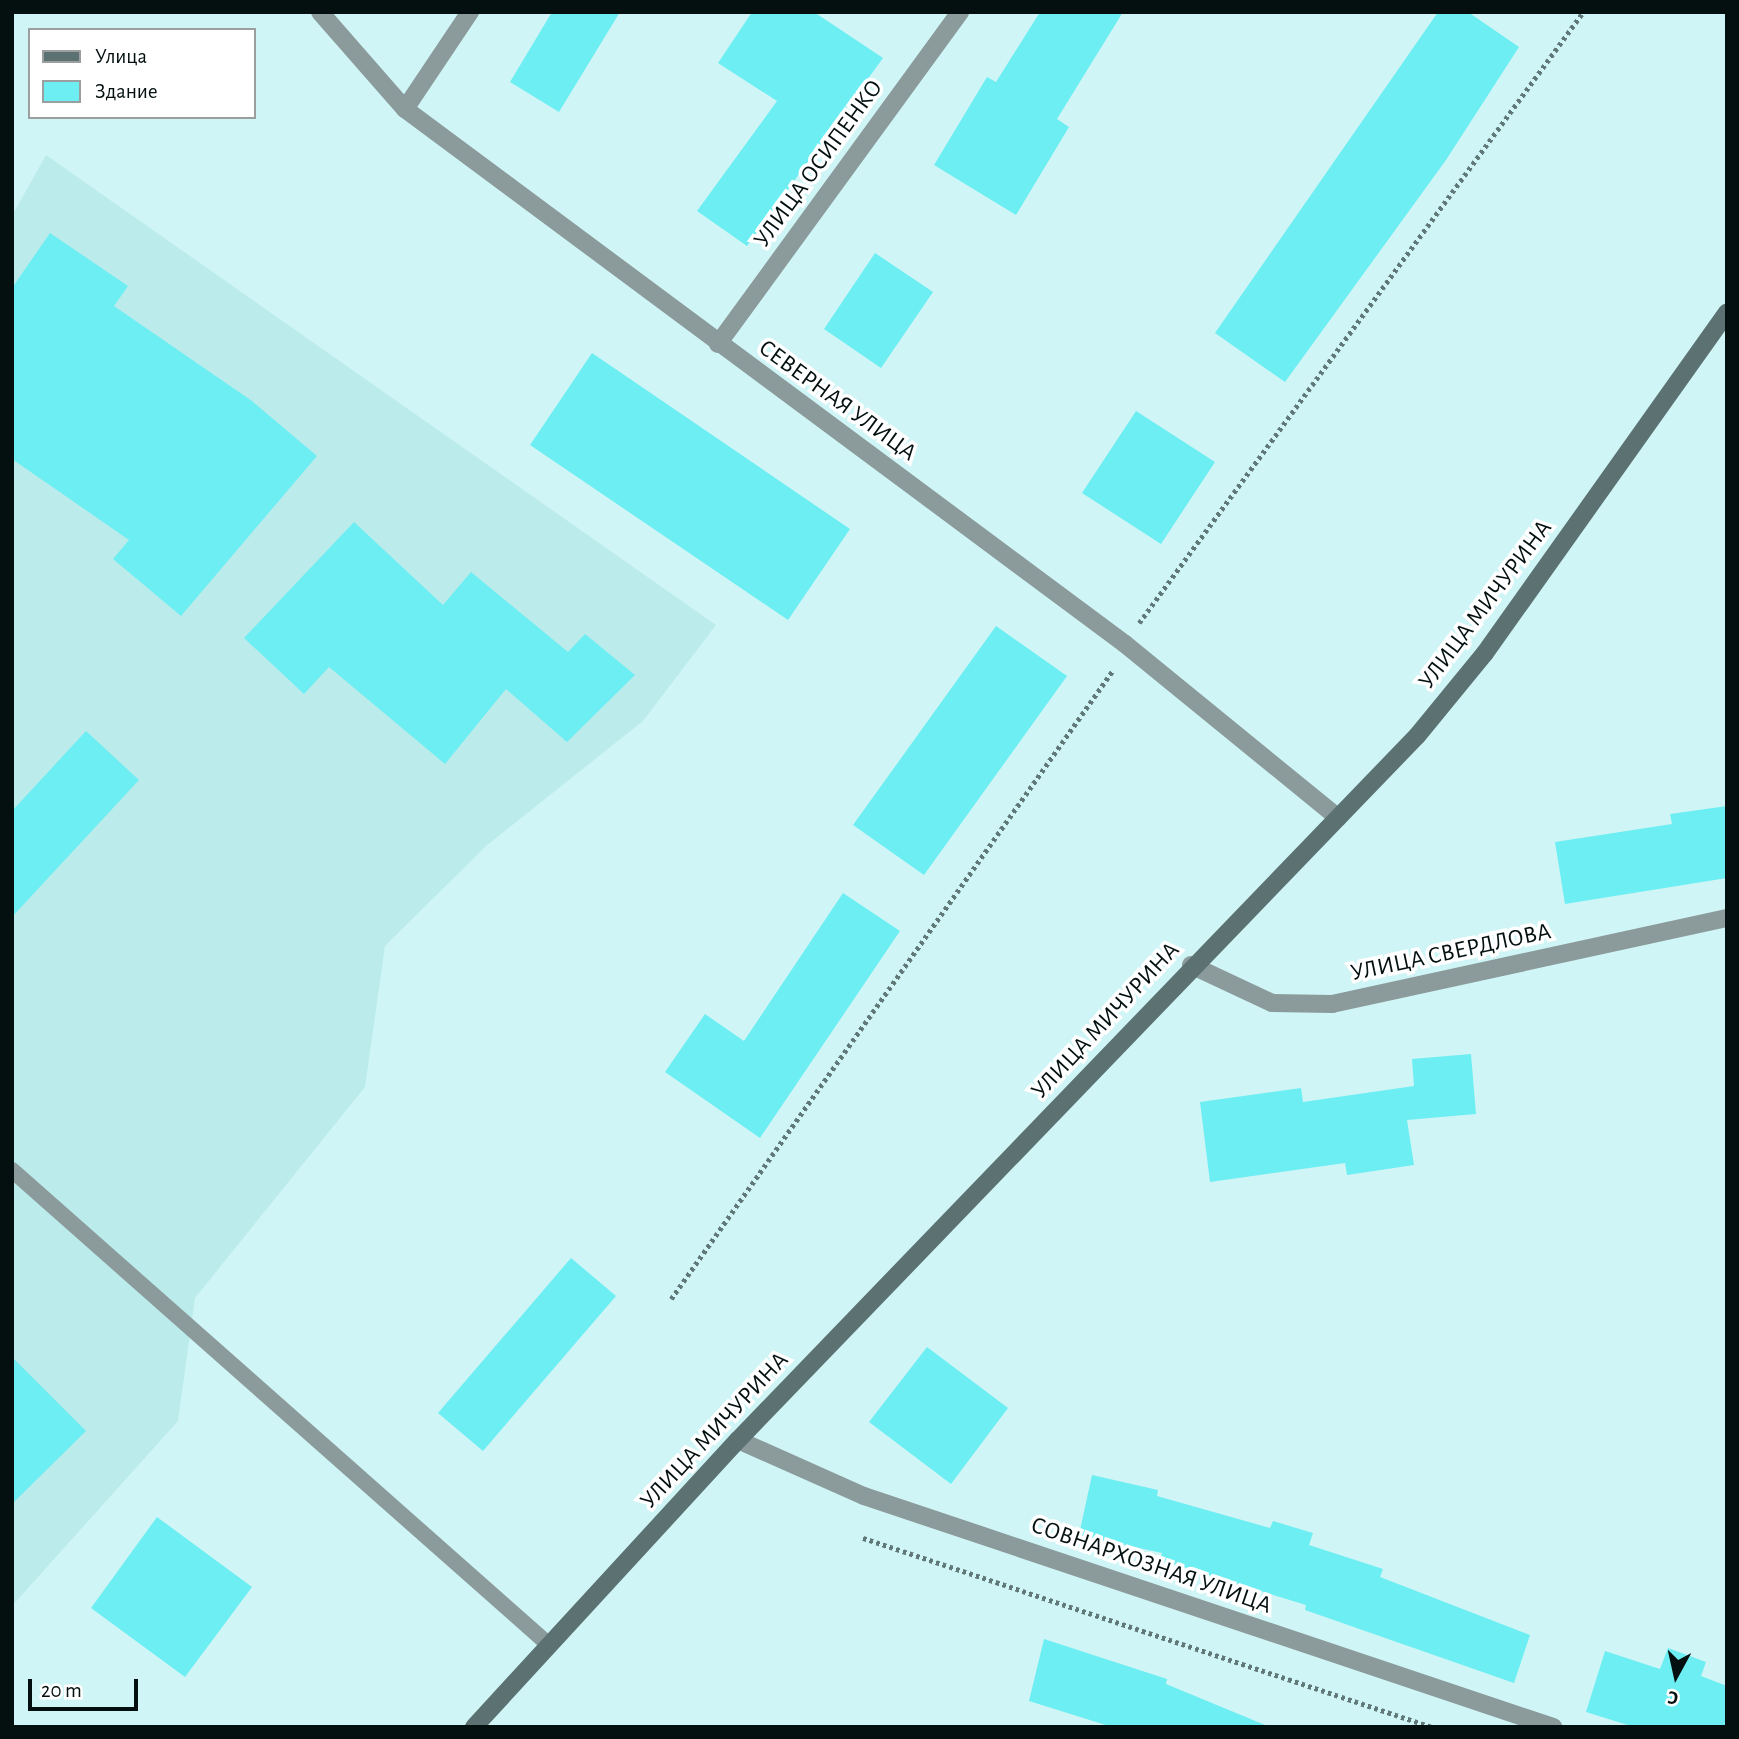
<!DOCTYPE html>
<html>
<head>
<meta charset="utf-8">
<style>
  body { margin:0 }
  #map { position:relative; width:1739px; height:1739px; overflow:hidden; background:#d0f5f6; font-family:"Alegreya Sans",sans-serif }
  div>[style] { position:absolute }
  .built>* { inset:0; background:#bcebec }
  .building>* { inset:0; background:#6deef2 }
  .path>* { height:4.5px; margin-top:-2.25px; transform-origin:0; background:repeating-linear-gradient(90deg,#617879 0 3.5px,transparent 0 7px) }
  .lane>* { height:16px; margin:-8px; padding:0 8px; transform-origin:8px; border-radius:8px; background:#8b9a9a }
  .street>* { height:18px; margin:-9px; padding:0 9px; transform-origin:9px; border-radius:9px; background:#8b9a9a }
  .secondary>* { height:18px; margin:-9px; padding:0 9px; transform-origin:9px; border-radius:9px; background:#5c7272 }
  span { translate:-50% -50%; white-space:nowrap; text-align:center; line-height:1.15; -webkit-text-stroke:7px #fff; paint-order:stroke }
  .street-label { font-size:24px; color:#041010 }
  .frame { position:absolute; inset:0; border:14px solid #041010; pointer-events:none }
  .legend { position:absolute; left:28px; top:28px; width:228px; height:91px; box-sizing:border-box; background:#fff; border:2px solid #9b9f9f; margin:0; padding:9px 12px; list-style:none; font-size:21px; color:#041010 }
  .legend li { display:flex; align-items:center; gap:14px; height:35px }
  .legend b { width:35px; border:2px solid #9b9f9f }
  .north { position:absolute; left:1641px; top:1641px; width:70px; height:70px; -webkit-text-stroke:5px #fff; paint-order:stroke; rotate:188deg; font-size:19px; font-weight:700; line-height:28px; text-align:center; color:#041010 }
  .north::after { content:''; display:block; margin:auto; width:24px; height:32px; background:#041010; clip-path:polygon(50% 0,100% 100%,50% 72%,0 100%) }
  .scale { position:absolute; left:28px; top:1679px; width:110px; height:32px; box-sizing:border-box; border:4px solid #041010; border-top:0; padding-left:9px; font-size:21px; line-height:24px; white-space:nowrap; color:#041010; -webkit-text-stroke:5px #fff; paint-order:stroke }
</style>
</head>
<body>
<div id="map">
  <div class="built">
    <div style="clip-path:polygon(46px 155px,716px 625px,643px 721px,486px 846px,385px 946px,365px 1087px,195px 1298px,178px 1421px,12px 1606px,12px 216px)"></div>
  </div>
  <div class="building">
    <div style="clip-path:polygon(552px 12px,620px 12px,559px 112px,510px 82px)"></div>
    <div style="clip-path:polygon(752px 12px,814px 12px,883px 58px,747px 246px,697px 211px,777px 101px,718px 63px)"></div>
    <div style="clip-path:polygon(1040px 12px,1123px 12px,1057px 119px,1069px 127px,1016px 215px,934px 165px,987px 77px,996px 82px)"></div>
    <div style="clip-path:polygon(1438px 12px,1468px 12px,1519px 47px,1446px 160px,1285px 382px,1215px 333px)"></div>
    <div style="clip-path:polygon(50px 233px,128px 286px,114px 306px,252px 401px,317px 456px,181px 616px,113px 559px,129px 540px,12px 459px,12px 288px)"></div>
    <div style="clip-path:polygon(875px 253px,933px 292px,881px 368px,824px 329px)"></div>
    <div style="clip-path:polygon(592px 353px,850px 529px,788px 620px,530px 445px)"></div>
    <div style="clip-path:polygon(1136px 411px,1215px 462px,1161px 544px,1082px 493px)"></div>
    <div style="clip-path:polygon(354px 522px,443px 605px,471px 572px,568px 652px,585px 634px,635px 675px,567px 742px,506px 689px,445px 764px,329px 667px,304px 694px,244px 638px)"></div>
    <div style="clip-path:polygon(996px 626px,1067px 676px,924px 875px,853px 825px)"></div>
    <div style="clip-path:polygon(86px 731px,139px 780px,12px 917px,12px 811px)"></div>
    <div style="clip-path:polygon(1727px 806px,1727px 878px,1565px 904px,1555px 842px,1672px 824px,1670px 814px)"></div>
    <div style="clip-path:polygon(843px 893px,900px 931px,760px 1138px,665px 1072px,705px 1014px,744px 1041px)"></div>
    <div style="clip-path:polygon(1471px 1054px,1476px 1114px,1407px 1120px,1414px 1165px,1347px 1175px,1345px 1163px,1210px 1182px,1200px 1102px,1301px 1088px,1303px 1102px,1414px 1086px,1412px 1059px)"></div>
    <div style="clip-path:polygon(571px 1258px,616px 1296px,483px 1451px,438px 1413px)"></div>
    <div style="clip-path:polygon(927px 1347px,1008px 1408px,951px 1484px,869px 1422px)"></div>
    <div style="clip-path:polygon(12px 1357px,86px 1431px,12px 1504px)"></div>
    <div style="clip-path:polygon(1092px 1475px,1158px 1490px,1157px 1496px,1270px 1528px,1273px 1521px,1313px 1533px,1309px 1545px,1383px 1569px,1380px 1577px,1530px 1635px,1514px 1683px,1305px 1610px,1306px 1605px,1160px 1560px,1162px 1553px,1079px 1535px)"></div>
    <div style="clip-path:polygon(157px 1517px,252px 1587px,185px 1677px,91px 1608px)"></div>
    <div style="clip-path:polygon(1044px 1639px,1167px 1679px,1166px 1684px,1270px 1727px,1112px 1727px,1029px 1701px)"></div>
    <div style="clip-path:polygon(1668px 1648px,1706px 1662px,1701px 1676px,1727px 1686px,1727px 1727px,1634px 1727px,1586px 1712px,1605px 1651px,1660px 1669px)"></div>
  </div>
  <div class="path">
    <div style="left:1139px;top:623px;width:755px;rotate:-53.99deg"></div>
    <div style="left:671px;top:1299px;width:769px;rotate:-54.9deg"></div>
    <div style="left:863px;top:1538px;width:600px;rotate:18.37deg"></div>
  </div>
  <div class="lane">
    <div style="left:12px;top:1170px;width:717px;rotate:41.49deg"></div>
  </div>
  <div class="street">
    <div style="left:320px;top:12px;width:129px;rotate:48.8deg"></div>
    <div style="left:405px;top:109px;width:897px;rotate:36.61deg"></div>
    <div style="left:1125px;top:644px;width:275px;rotate:39.2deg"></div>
    <div style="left:405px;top:109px;width:117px;rotate:-56.2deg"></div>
    <div style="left:718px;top:344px;width:411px;rotate:-53.9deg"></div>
    <div style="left:1191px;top:965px;width:89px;rotate:25.1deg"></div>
    <div style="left:1272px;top:1003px;width:60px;rotate:1deg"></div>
    <div style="left:1332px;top:1004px;width:404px;rotate:-12.3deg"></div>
    <div style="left:738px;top:1440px;width:138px;rotate:24deg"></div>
    <div style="left:864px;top:1496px;width:727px;rotate:18.53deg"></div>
  </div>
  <div class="secondary">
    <div style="left:474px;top:1727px;width:390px;rotate:-47.4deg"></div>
    <div style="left:738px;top:1440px;width:978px;rotate:-46.04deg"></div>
    <div style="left:1417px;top:736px;width:107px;rotate:-50.7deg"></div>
    <div style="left:1485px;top:653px;width:418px;rotate:-54.6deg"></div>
  </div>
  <div class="street-label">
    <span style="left:819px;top:164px;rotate:-54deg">УЛИЦА ОСИПЕНКО</span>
    <span style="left:837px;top:401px;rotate:36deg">СЕВЕРНАЯ УЛИЦА</span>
    <span style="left:1486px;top:605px;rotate:-53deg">УЛИЦА МИЧУРИНА</span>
    <span style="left:1451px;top:953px;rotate:-12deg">УЛИЦА СВЕРДЛОВА</span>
    <span style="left:1106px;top:1021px;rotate:-47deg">УЛИЦА МИЧУРИНА</span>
    <span style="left:715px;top:1431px;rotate:-47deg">УЛИЦА МИЧУРИНА</span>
    <span style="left:1151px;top:1566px;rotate:19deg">СОВНАРХОЗНАЯ УЛИЦА</span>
  </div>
  <div class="frame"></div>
  <ul class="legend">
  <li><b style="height:9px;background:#5c7272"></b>Улица</li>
  <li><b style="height:19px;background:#6deef2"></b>Здание</li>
  </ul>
  <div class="north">С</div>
  <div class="scale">20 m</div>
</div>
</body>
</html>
